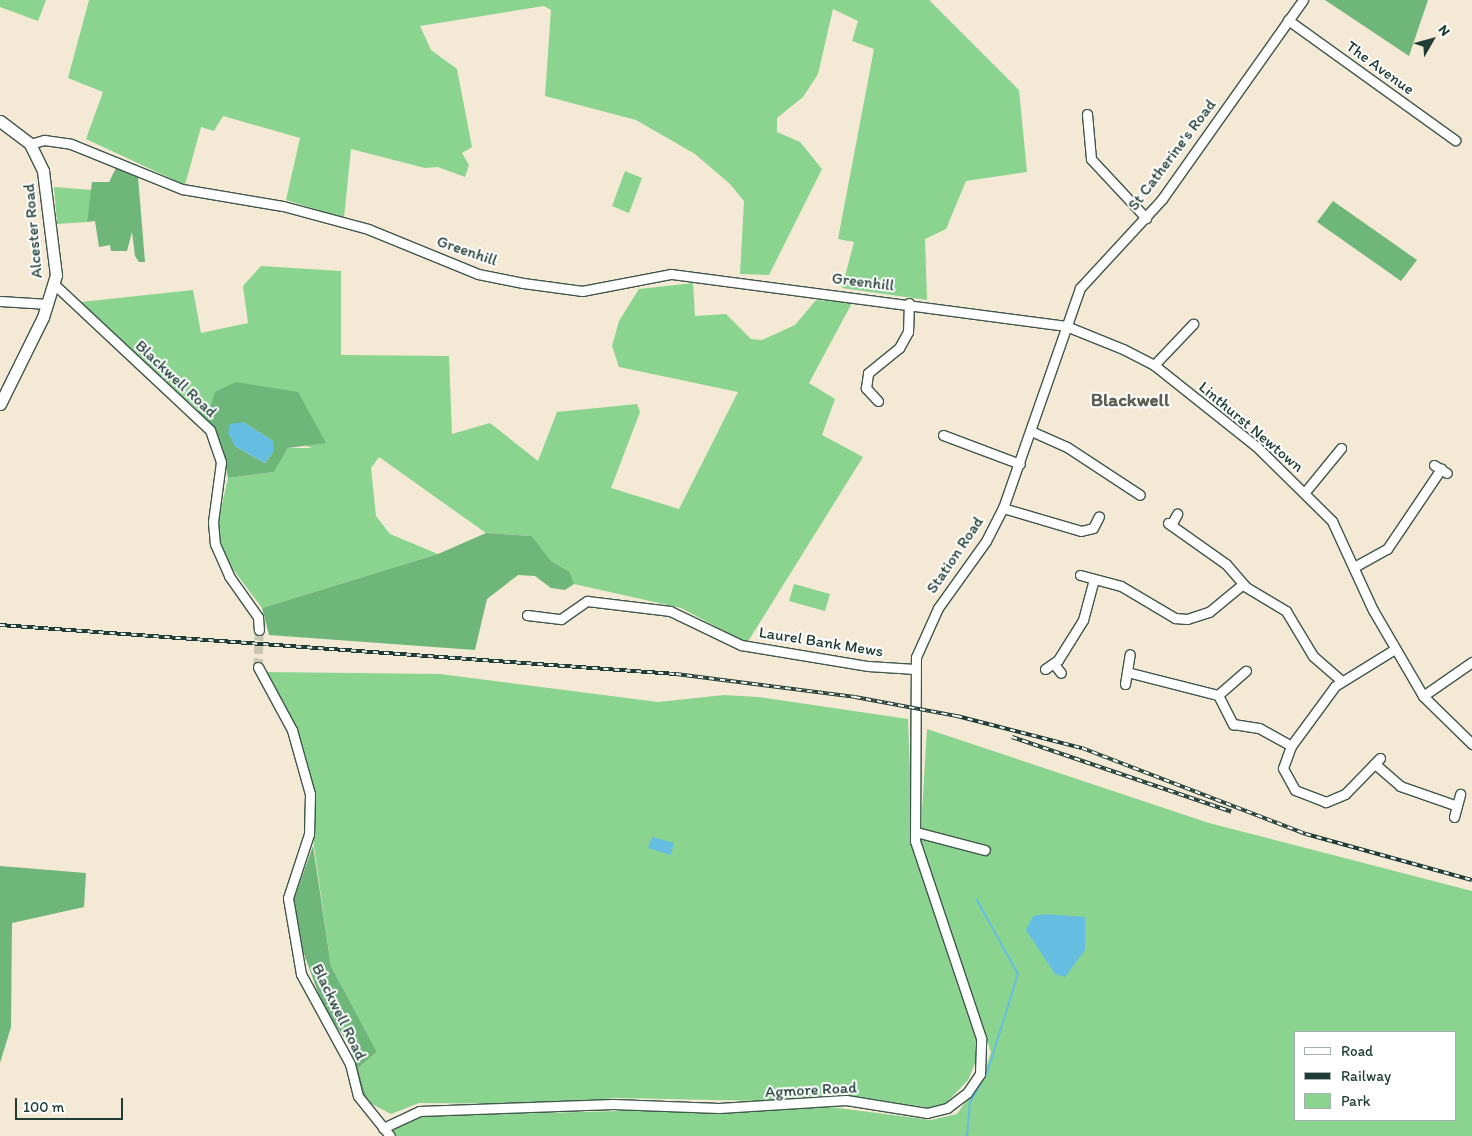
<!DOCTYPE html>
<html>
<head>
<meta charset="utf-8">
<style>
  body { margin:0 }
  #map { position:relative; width:1472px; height:1136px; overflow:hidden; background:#f4e9d4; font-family:Itim,sans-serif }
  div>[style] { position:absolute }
  .green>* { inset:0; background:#8ad490 }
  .forest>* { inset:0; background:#6fb67a }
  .water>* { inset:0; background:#65bde2 }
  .stream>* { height:2px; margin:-1px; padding:0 1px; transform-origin:1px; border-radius:1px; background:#65bde2 }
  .minor-tunnel>* { height:9px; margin-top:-4.5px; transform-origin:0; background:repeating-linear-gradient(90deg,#c9c7b4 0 9px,transparent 0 13.5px) }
  .roads { filter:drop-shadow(1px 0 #3f574c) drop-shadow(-1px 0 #3f574c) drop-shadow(0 1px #3f574c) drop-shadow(0 -1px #3f574c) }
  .minor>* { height:9px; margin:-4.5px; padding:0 4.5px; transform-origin:4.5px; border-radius:4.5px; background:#fff }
  .major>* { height:11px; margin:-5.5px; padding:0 5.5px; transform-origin:5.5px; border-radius:5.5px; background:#fff }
  .rail>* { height:4px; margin-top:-2px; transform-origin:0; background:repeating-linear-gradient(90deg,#fff 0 5.5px,#1f3d34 0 11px); box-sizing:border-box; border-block:1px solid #1f3d34 }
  span { translate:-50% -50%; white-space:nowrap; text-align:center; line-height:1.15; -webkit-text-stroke:4px #fff; paint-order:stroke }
  .street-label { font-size:16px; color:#1f3d34 }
  .quarter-label { font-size:19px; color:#5e5e55; font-weight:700 }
  .legend { position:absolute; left:1294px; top:1031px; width:162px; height:90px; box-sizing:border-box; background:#fff; border:1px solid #a5b1ae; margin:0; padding:6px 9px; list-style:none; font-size:15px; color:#1f3d34 }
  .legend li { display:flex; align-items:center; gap:10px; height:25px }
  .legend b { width:25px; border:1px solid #a5b1ae }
  .north { position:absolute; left:1407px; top:15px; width:50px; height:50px; -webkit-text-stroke:4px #fff; paint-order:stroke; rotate:52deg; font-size:14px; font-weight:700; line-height:20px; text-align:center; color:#1f3d34 }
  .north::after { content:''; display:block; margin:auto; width:18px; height:22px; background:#1f3d34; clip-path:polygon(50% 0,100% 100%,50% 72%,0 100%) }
  .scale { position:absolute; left:15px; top:1098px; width:108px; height:22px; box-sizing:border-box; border:2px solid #1f3d34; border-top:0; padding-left:6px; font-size:15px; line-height:18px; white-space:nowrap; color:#1f3d34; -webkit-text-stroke:4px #fff; paint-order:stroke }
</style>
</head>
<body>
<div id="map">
  <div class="green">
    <div style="clip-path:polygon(0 0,46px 0,38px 21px,0 7px)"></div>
    <div style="clip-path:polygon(89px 0,929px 0,1019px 90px,1027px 172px,966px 181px,946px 229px,925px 239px,927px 300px,842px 288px,854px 242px,838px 239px,874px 49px,852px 41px,858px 21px,833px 9px,818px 74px,803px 97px,777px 118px,777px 132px,800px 142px,822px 169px,769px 275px,740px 274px,744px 201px,730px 184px,695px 154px,636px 120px,545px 96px,551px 10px,544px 6px,420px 26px,431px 50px,457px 69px,472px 147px,462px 153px,469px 165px,465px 177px,438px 167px,425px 168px,351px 149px,344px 218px,286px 200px,300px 138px,223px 116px,214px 131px,201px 127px,185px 185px,86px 139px,103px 92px,68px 78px)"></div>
    <div style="clip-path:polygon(625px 171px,642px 178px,629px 213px,612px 206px)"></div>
    <div style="clip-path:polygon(54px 187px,92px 190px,87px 222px,57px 224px)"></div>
    <div style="clip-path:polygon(261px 266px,341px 271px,341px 355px,449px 356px,452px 434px,490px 423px,538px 461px,557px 412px,637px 404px,640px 412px,611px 488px,679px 509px,738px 392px,619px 367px,612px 346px,619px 321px,639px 289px,693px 283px,695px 316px,726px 314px,751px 339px,762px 340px,795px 325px,816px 300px,852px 303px,809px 383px,835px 399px,822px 435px,863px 457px,747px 643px,681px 608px,574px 584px,570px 572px,551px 561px,532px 536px,486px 533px,379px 457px,371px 468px,376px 516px,390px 534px,438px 554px,262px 608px,229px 564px,219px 539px,218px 522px,228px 478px,274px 472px,288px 448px,312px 448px,210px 409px,198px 410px,105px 330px,81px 302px,193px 290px,201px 333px,248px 323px,243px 286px)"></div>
    <div style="clip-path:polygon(794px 584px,830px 594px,825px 611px,789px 601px)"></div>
    <div style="clip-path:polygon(263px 672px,440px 674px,658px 702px,724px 695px,758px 697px,908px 719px,913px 850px,977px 1038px,978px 1056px,968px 1080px,945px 1104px,930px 1108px,839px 1094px,764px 1101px,617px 1098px,543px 1104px,419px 1103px,391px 1114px,368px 1102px,358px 1068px,377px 1052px,331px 966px,314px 847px,309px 768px,295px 724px)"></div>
    <div style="clip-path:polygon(evenodd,927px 729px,1209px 823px,1472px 891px,1472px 1136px,394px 1136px,390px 1126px,418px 1116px,823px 1106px,931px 1120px,957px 1114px,984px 1076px,991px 1052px,920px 845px,927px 729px,1296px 1032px,1456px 1032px,1456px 1120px,1296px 1120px,1296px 1032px)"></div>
  </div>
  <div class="forest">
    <div style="clip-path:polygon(1325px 0,1428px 0,1409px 56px)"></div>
    <div style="clip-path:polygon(116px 168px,138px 177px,145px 262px,139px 262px,135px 256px,132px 232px,127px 251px,111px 251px,110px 245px,99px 247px,95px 221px,87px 222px,92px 182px,109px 182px)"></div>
    <div style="clip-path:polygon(1333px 201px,1417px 260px,1401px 281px,1317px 222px)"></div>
    <div style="clip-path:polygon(evenodd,236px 382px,298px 392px,326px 443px,288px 448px,274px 472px,228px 478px,221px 443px,198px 410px,210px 409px,215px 392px,236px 382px,243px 422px,273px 441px,273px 452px,265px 463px,235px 446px,243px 422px)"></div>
    <div style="clip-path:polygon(486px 533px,532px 536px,551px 561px,570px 572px,574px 584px,565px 590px,551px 588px,535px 576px,518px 575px,487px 599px,475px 650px,269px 635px,262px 608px,438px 554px)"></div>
    <div style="clip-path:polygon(313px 846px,331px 966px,377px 1052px,358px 1068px,368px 1102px,363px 1102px,350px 1046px,323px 1006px,296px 932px,293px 902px)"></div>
    <div style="clip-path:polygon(0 866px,86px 873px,84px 907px,12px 923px,11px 1027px,0 1063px)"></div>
  </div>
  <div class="water">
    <div style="clip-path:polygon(243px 422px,273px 441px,273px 452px,265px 463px,235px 446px,228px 433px,230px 424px)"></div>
    <div style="clip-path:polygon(652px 837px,674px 843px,671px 855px,648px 848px)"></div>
    <div style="clip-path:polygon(1045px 914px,1085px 917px,1085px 950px,1065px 977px,1055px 974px,1026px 930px,1033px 916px)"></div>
  </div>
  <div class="stream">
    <div style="left:967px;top:1136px;width:34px;rotate:-85deg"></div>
    <div style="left:970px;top:1102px;width:34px;rotate:-60deg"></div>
    <div style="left:987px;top:1073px;width:104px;rotate:-72.6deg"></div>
    <div style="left:1018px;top:974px;width:85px;rotate:-119deg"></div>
  </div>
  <div class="minor-tunnel">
    <div style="left:258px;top:667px;width:37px;rotate:-88deg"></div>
  </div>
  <div class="roads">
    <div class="minor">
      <div style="left:1288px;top:20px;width:206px;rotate:35.7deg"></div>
      <div style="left:1087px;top:114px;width:45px;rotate:84.9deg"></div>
      <div style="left:1091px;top:159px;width:81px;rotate:47deg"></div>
      <div style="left:30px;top:144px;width:15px;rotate:-16deg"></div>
      <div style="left:44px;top:140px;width:27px;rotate:8deg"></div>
      <div style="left:71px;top:144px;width:120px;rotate:22.1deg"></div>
      <div style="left:182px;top:189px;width:102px;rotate:9.6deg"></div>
      <div style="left:283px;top:206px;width:88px;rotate:15.1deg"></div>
      <div style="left:368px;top:229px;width:119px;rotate:22.2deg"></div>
      <div style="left:478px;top:274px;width:46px;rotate:11.3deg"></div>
      <div style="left:523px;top:283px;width:60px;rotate:7.7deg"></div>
      <div style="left:582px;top:291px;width:91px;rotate:-10.8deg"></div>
      <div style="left:671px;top:274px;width:398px;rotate:7.5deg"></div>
      <div style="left:1066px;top:326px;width:61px;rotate:22deg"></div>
      <div style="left:1123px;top:349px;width:35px;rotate:27deg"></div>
      <div style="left:1154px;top:365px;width:130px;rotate:38.5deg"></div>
      <div style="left:1256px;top:446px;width:107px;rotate:44.6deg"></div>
      <div style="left:1332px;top:521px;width:98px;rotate:65.3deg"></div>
      <div style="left:1373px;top:610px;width:99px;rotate:59.8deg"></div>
      <div style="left:1423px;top:696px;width:69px;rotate:44.4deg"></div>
      <div style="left:55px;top:285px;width:212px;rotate:43.1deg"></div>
      <div style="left:210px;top:430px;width:34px;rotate:71deg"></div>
      <div style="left:221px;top:462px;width:61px;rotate:97.6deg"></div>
      <div style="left:213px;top:522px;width:22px;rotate:85deg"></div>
      <div style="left:215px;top:544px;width:35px;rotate:66deg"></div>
      <div style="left:229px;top:576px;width:50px;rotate:54.7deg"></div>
      <div style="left:258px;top:617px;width:13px;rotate:86deg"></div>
      <div style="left:0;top:301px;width:48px;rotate:3.6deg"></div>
      <div style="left:1154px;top:365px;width:57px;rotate:-46.4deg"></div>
      <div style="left:878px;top:401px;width:18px;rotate:-133deg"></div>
      <div style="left:866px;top:388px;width:15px;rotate:-82deg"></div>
      <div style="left:868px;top:373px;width:40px;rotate:-39deg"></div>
      <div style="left:899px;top:348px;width:18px;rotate:-61deg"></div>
      <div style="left:908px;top:332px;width:29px;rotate:-88deg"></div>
      <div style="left:1031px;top:431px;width:39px;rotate:24deg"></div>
      <div style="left:1067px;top:447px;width:87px;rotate:33.3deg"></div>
      <div style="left:943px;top:435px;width:82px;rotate:20.6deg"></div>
      <div style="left:1434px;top:465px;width:15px;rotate:32deg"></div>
      <div style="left:1305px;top:492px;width:57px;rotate:-50.7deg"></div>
      <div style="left:1003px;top:508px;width:81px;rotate:16.4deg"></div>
      <div style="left:1081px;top:531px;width:12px;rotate:-14deg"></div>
      <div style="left:1093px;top:528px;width:13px;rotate:-63deg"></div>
      <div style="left:1168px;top:523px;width:71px;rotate:35.3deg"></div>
      <div style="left:1226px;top:564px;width:30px;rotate:49deg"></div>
      <div style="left:1246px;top:587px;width:47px;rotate:31deg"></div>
      <div style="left:1286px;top:611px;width:52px;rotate:59deg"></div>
      <div style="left:1313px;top:656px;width:37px;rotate:41deg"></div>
      <div style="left:1171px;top:525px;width:13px;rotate:-61deg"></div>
      <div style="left:1354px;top:567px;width:38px;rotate:-29deg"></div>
      <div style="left:1387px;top:549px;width:97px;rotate:-56deg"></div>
      <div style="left:1080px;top:575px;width:42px;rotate:15deg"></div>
      <div style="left:1121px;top:586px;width:63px;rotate:30.7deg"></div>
      <div style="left:1175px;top:618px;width:12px;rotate:5deg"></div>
      <div style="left:1187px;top:619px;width:23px;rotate:-18deg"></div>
      <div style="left:1209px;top:612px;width:44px;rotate:-39.5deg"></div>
      <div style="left:527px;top:615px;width:34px;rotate:7deg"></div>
      <div style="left:561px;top:619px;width:32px;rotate:-35deg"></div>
      <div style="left:587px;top:601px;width:84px;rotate:6.9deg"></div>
      <div style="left:670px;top:611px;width:79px;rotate:25.6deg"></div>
      <div style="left:741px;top:645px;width:129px;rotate:9.4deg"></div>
      <div style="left:868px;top:666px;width:47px;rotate:3.7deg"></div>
      <div style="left:1054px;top:664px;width:11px;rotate:52deg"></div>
      <div style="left:258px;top:667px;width:72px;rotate:61.6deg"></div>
      <div style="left:292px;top:730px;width:66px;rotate:74.3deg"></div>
      <div style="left:310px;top:794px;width:40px;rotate:91.4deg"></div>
      <div style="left:309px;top:834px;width:67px;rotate:108.2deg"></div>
      <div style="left:288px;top:898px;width:77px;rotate:80.3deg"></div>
      <div style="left:301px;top:974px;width:102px;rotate:61.4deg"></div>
      <div style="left:350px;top:1064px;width:33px;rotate:76deg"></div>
      <div style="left:358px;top:1096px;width:51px;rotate:51.3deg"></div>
      <div style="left:1045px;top:669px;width:16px;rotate:-35deg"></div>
      <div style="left:1058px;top:660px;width:47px;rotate:-58deg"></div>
      <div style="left:1083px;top:620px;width:42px;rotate:-75deg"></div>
      <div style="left:1127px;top:672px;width:94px;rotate:14.2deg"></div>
      <div style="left:1218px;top:695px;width:33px;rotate:63deg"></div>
      <div style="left:1233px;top:724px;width:26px;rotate:9deg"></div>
      <div style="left:1259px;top:728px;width:37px;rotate:29deg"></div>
      <div style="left:1125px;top:684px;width:30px;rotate:-81deg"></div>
      <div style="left:1218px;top:695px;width:37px;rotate:-41deg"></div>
      <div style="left:1423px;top:696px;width:60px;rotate:-34.8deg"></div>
      <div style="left:1380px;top:758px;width:50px;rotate:134.2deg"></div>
      <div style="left:1345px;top:794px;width:21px;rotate:157deg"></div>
      <div style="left:1326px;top:802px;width:33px;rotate:-159deg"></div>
      <div style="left:1295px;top:790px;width:25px;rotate:-119deg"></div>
      <div style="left:1283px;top:768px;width:23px;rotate:-70deg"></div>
      <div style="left:1291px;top:746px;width:74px;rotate:-53.7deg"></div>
      <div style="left:1335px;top:686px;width:70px;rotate:-31.7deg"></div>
      <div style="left:1375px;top:764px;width:33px;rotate:41deg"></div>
      <div style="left:1400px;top:786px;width:60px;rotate:19.3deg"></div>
      <div style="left:1454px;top:817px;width:24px;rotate:-75deg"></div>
      <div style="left:916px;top:832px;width:71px;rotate:14.6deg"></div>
      <div style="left:383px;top:1128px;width:40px;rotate:-25deg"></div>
      <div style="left:419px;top:1111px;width:194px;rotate:-2.1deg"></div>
      <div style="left:613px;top:1104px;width:106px;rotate:2.2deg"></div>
      <div style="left:719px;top:1108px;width:127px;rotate:-3.6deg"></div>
      <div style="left:846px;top:1100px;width:82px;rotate:9.1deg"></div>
      <div style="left:927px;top:1113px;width:21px;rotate:-14deg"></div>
      <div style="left:947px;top:1108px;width:25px;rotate:-37deg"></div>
      <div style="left:967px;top:1093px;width:23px;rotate:-56deg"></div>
      <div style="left:980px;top:1074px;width:36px;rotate:-88deg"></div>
      <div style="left:981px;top:1038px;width:208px;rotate:-108.5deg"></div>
      <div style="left:915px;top:841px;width:184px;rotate:-89.7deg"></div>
      <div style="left:916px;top:657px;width:54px;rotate:-65.8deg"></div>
      <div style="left:938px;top:608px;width:82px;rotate:-54.4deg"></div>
      <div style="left:986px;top:541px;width:37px;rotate:-63deg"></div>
      <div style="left:1003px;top:508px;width:233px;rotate:-70.7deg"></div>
      <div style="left:1080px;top:288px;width:121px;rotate:-47.3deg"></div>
      <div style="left:1162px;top:199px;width:244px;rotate:-54.7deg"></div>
    </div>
    <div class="major">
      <div style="left:0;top:121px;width:38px;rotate:37deg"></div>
      <div style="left:30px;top:144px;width:30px;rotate:64deg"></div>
      <div style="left:43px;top:171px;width:105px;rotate:82.9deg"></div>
      <div style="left:56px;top:275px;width:44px;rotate:107.2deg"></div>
      <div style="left:43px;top:317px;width:97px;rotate:116.3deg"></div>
    </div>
  </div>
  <div class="rail">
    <div style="left:0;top:625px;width:678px;rotate:4.15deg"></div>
    <div style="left:676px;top:674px;width:180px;rotate:7.3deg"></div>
    <div style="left:855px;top:697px;width:104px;rotate:10.6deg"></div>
    <div style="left:957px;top:716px;width:129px;rotate:14.4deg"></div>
    <div style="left:1082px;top:748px;width:240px;rotate:21deg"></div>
    <div style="left:1306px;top:834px;width:172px;rotate:15.5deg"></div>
    <div style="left:1012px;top:737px;width:232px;rotate:18.8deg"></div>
  </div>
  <div class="street-label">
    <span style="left:1380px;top:68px;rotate:36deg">The Avenue</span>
    <span style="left:1172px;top:155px;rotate:-53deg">St Catherine's Road</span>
    <span style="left:33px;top:231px;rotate:-95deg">Alcester Road</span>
    <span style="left:467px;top:251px;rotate:19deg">Greenhill</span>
    <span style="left:863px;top:282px;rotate:7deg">Greenhill</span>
    <span style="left:176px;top:379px;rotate:43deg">Blackwell Road</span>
    <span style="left:1251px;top:427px;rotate:40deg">Linthurst Newtown</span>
    <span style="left:955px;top:555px;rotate:-56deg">Station Road</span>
    <span style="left:821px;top:642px;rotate:9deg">Laurel Bank Mews</span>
    <span style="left:339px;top:1012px;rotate:64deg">Blackwell Road</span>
    <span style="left:811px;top:1090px;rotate:-3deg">Agmore Road</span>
  </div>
  <div class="quarter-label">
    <span style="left:1130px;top:400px">Blackwell</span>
  </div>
  <ul class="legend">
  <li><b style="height:6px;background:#fff"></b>Road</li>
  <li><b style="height:6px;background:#1f3d34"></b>Railway</li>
  <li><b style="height:14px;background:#8ad490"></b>Park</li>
  </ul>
  <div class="north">N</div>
  <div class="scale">100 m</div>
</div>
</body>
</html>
